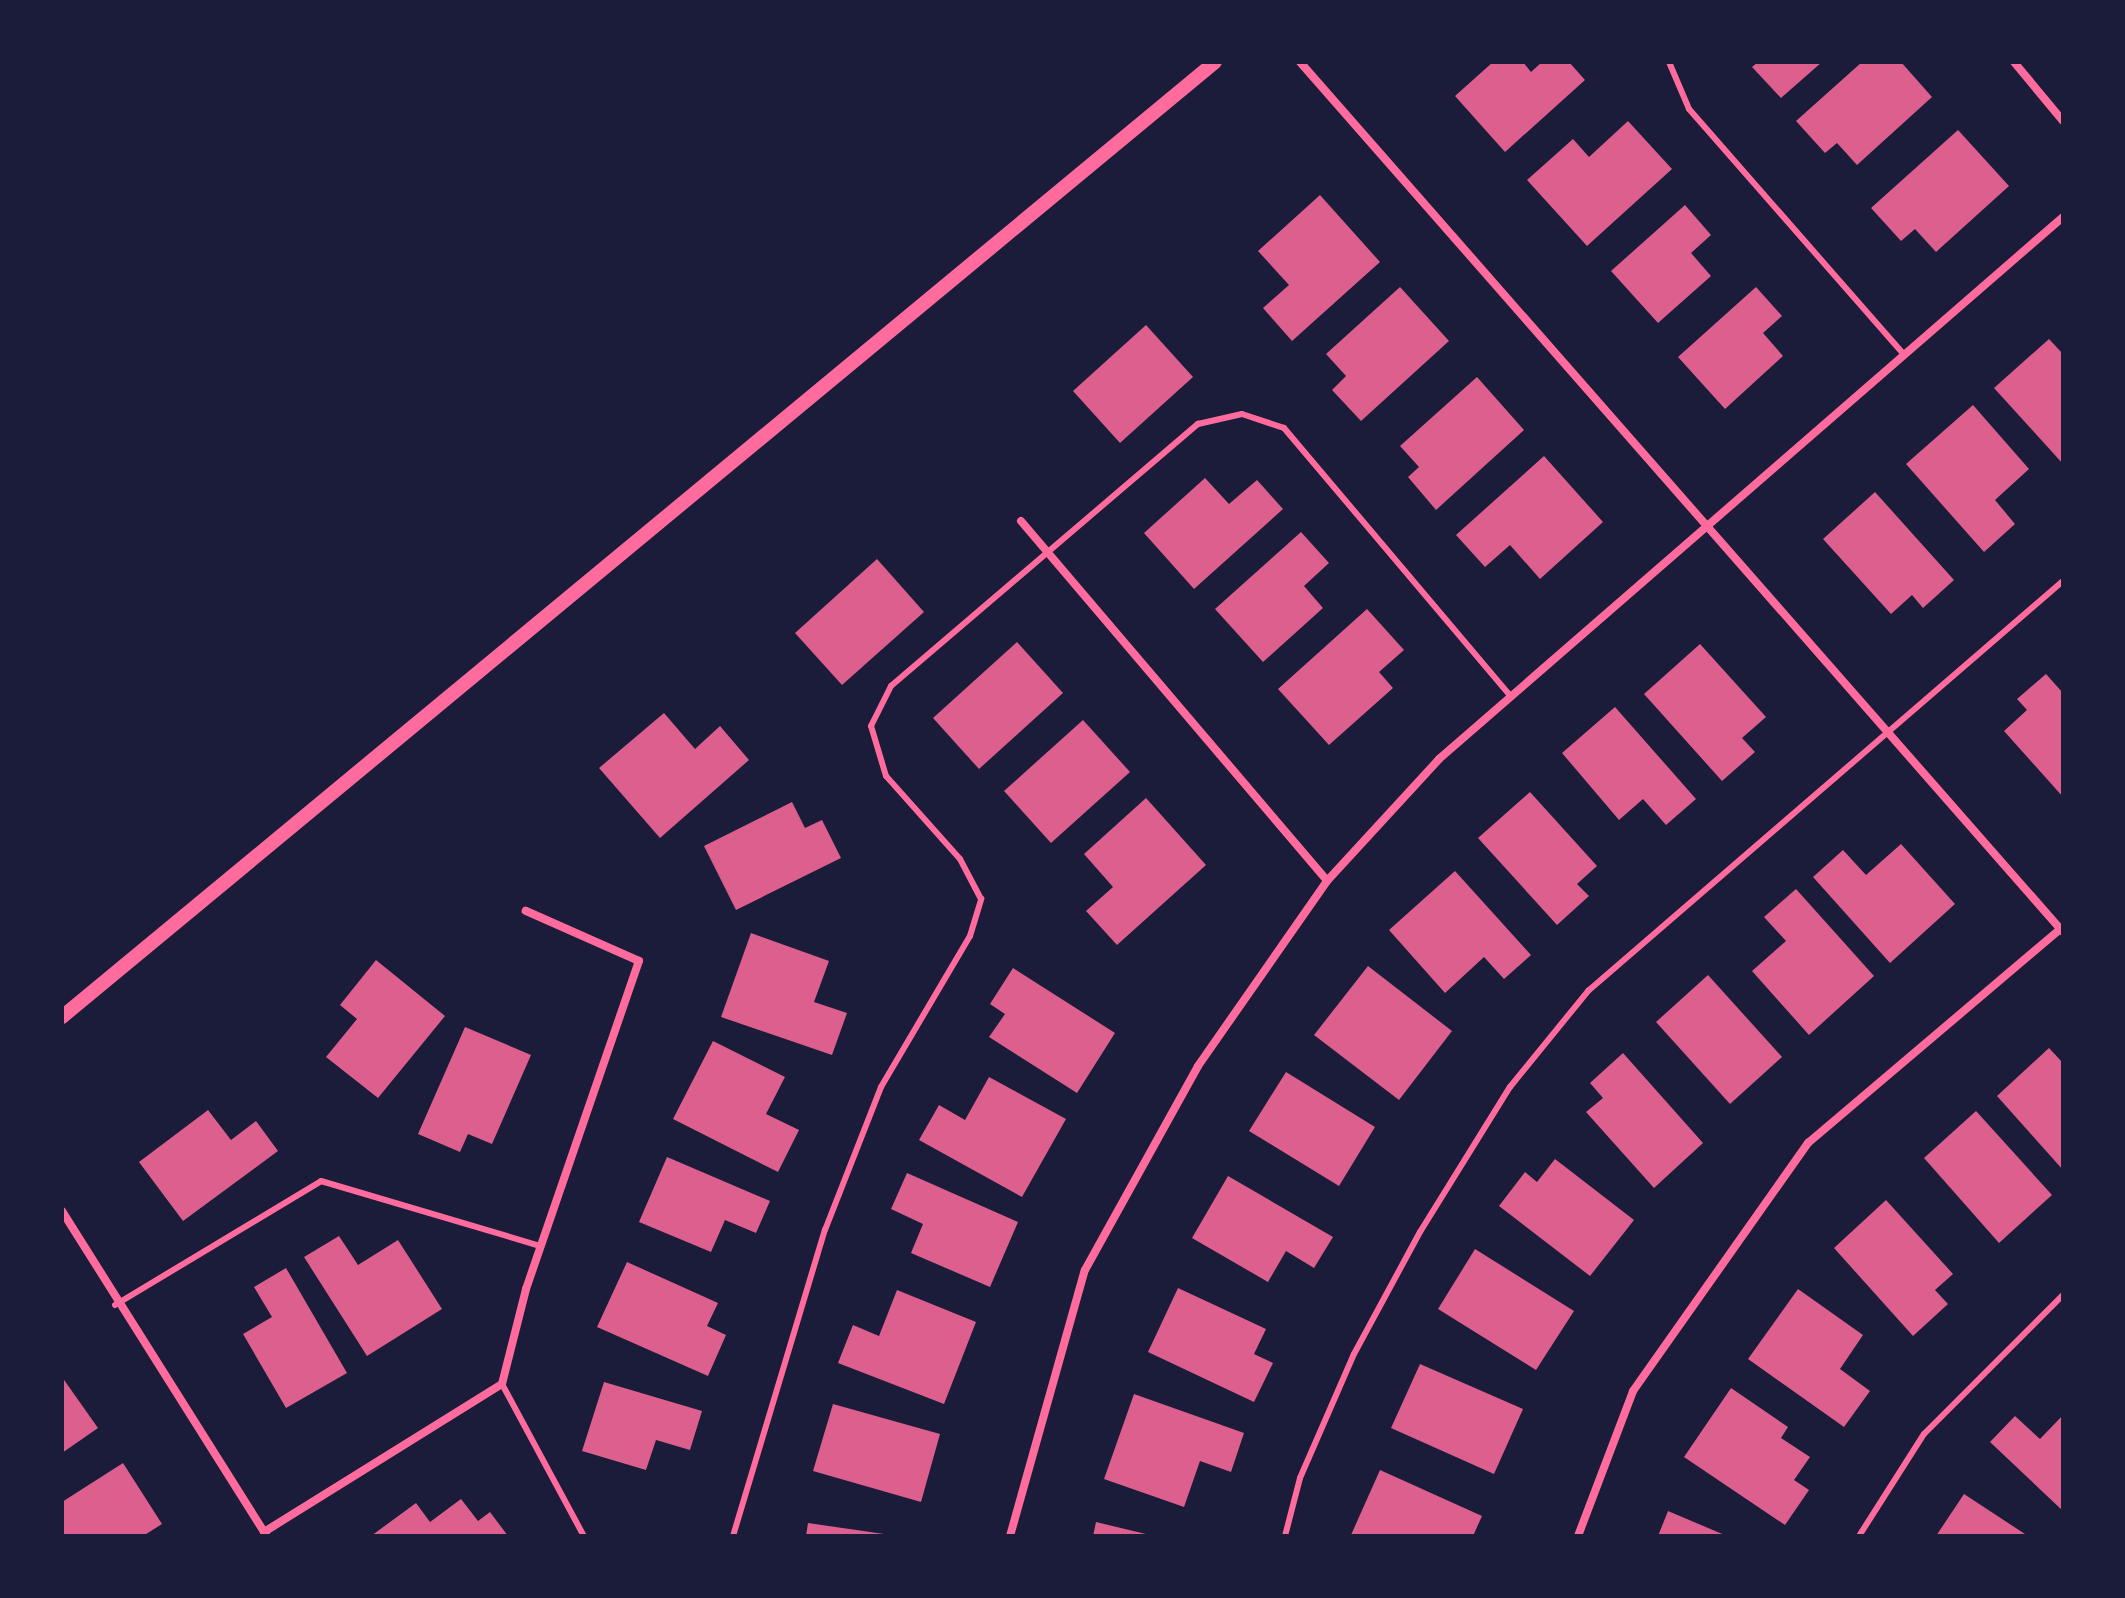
<!DOCTYPE html>
<html>
<head>
<meta charset="utf-8">
<style>
  body { margin:0 }
  #map { position:relative; width:2125px; height:1598px; overflow:hidden; background:#1b1b3a; font-family:Inter,sans-serif }
  div>[style] { position:absolute }
  .building>* { inset:0; background:#dd5f8e }
  .service>* { height:6px; margin:-3px; padding:0 3px; transform-origin:3px; border-radius:3px; background:#ff6b9d }
  .minor>* { height:8px; margin:-4px; padding:0 4px; transform-origin:4px; border-radius:4px; background:#ff6b9d }
  .tertiary>* { height:14px; margin:-7px; padding:0 7px; transform-origin:7px; border-radius:7px; background:#ff6b9d }
  span { translate:-50% -50%; white-space:nowrap; text-align:center; line-height:1.15; -webkit-text-stroke:8px #1b1b3a; paint-order:stroke }
  .frame { position:absolute; inset:0; border:64px solid #1b1b3a; pointer-events:none }
</style>
</head>
<body>
<div id="map">
  <div class="building">
    <div style="clip-path:polygon(1493px 62px,1523px 62px,1531px 72px,1542px 62px,1569px 62px,1585px 80px,1505px 152px,1455px 96px)"></div>
    <div style="clip-path:polygon(1758px 62px,1822px 62px,1781px 98px,1752px 67px)"></div>
    <div style="clip-path:polygon(1862px 62px,1901px 62px,1932px 97px,1857px 165px,1837px 143px,1825px 153px,1796px 121px)"></div>
    <div style="clip-path:polygon(1628px 121px,1672px 169px,1587px 246px,1527px 180px,1573px 139px,1589px 157px)"></div>
    <div style="clip-path:polygon(1958px 130px,2009px 186px,1936px 252px,1915px 229px,1901px 241px,1871px 208px)"></div>
    <div style="clip-path:polygon(1320px 195px,1380px 262px,1292px 341px,1263px 308px,1289px 285px,1258px 251px)"></div>
    <div style="clip-path:polygon(1685px 205px,1711px 235px,1691px 253px,1711px 276px,1658px 323px,1611px 271px)"></div>
    <div style="clip-path:polygon(1400px 287px,1449px 341px,1361px 421px,1332px 390px,1346px 376px,1326px 354px)"></div>
    <div style="clip-path:polygon(1756px 287px,1782px 316px,1763px 333px,1783px 356px,1725px 409px,1678px 357px)"></div>
    <div style="clip-path:polygon(1146px 325px,1193px 377px,1120px 443px,1073px 391px)"></div>
    <div style="clip-path:polygon(2049px 339px,2063px 354px,2063px 464px,1994px 388px)"></div>
    <div style="clip-path:polygon(1477px 377px,1524px 430px,1436px 510px,1408px 477px,1419px 467px,1400px 446px)"></div>
    <div style="clip-path:polygon(1973px 405px,2029px 469px,1995px 500px,2015px 524px,1984px 552px,1906px 464px)"></div>
    <div style="clip-path:polygon(1544px 456px,1603px 522px,1540px 579px,1510px 545px,1485px 567px,1456px 535px)"></div>
    <div style="clip-path:polygon(1205px 478px,1229px 504px,1257px 480px,1283px 509px,1194px 589px,1144px 533px)"></div>
    <div style="clip-path:polygon(1875px 492px,1954px 580px,1923px 608px,1912px 595px,1891px 614px,1823px 539px)"></div>
    <div style="clip-path:polygon(1301px 532px,1329px 563px,1304px 586px,1323px 608px,1263px 662px,1215px 609px)"></div>
    <div style="clip-path:polygon(877px 559px,924px 612px,842px 685px,795px 633px)"></div>
    <div style="clip-path:polygon(1367px 609px,1404px 650px,1379px 672px,1393px 688px,1329px 745px,1278px 689px)"></div>
    <div style="clip-path:polygon(1017px 642px,1063px 693px,979px 769px,933px 718px)"></div>
    <div style="clip-path:polygon(1700px 644px,1766px 717px,1742px 738px,1755px 752px,1722px 781px,1644px 694px)"></div>
    <div style="clip-path:polygon(2046px 674px,2063px 693px,2063px 797px,2004px 731px,2027px 710px,2017px 699px)"></div>
    <div style="clip-path:polygon(1615px 707px,1696px 799px,1666px 825px,1643px 799px,1619px 820px,1562px 753px)"></div>
    <div style="clip-path:polygon(664px 713px,695px 749px,720px 726px,749px 760px,660px 838px,599px 768px)"></div>
    <div style="clip-path:polygon(1083px 720px,1130px 772px,1051px 843px,1004px 791px)"></div>
    <div style="clip-path:polygon(1530px 792px,1597px 866px,1577px 884px,1589px 896px,1557px 925px,1478px 838px)"></div>
    <div style="clip-path:polygon(1146px 798px,1206px 865px,1117px 945px,1086px 911px,1113px 887px,1084px 854px)"></div>
    <div style="clip-path:polygon(792px 802px,805px 828px,822px 820px,841px 858px,736px 910px,704px 846px)"></div>
    <div style="clip-path:polygon(1901px 844px,1955px 904px,1890px 963px,1813px 877px,1843px 850px,1866px 875px)"></div>
    <div style="clip-path:polygon(1455px 871px,1531px 955px,1504px 979px,1484px 957px,1445px 993px,1389px 930px)"></div>
    <div style="clip-path:polygon(1796px 889px,1874px 976px,1809px 1035px,1752px 971px,1786px 941px,1764px 917px)"></div>
    <div style="clip-path:polygon(751px 933px,829px 961px,814px 1002px,847px 1013px,832px 1055px,721px 1017px)"></div>
    <div style="clip-path:polygon(376px 960px,445px 1016px,378px 1098px,326px 1057px,357px 1019px,340px 1005px)"></div>
    <div style="clip-path:polygon(1368px 966px,1452px 1031px,1399px 1100px,1314px 1035px)"></div>
    <div style="clip-path:polygon(1013px 968px,1115px 1033px,1077px 1093px,989px 1037px,1005px 1014px,990px 1004px)"></div>
    <div style="clip-path:polygon(1708px 975px,1782px 1057px,1730px 1104px,1656px 1022px)"></div>
    <div style="clip-path:polygon(465px 1027px,531px 1055px,492px 1144px,468px 1134px,460px 1152px,418px 1134px)"></div>
    <div style="clip-path:polygon(713px 1041px,785px 1077px,766px 1114px,799px 1130px,778px 1172px,673px 1119px)"></div>
    <div style="clip-path:polygon(2049px 1048px,2063px 1063px,2063px 1170px,1997px 1096px)"></div>
    <div style="clip-path:polygon(1623px 1053px,1703px 1143px,1654px 1188px,1586px 1112px,1603px 1098px,1590px 1083px)"></div>
    <div style="clip-path:polygon(1286px 1072px,1375px 1127px,1339px 1186px,1249px 1131px)"></div>
    <div style="clip-path:polygon(989px 1077px,1066px 1119px,1022px 1197px,919px 1140px,939px 1105px,965px 1120px)"></div>
    <div style="clip-path:polygon(208px 1110px,231px 1140px,256px 1121px,278px 1151px,183px 1221px,139px 1162px)"></div>
    <div style="clip-path:polygon(1976px 1111px,2052px 1195px,1999px 1243px,1924px 1158px)"></div>
    <div style="clip-path:polygon(667px 1157px,770px 1201px,756px 1233px,725px 1220px,711px 1252px,639px 1222px)"></div>
    <div style="clip-path:polygon(1555px 1159px,1634px 1220px,1590px 1276px,1499px 1206px,1525px 1172px,1537px 1182px)"></div>
    <div style="clip-path:polygon(907px 1173px,1018px 1222px,990px 1287px,911px 1253px,923px 1224px,891px 1209px)"></div>
    <div style="clip-path:polygon(1228px 1176px,1333px 1237px,1314px 1268px,1286px 1251px,1268px 1282px,1192px 1238px)"></div>
    <div style="clip-path:polygon(1886px 1200px,1953px 1274px,1935px 1290px,1948px 1304px,1913px 1336px,1834px 1248px)"></div>
    <div style="clip-path:polygon(339px 1236px,358px 1265px,398px 1240px,442px 1309px,367px 1356px,304px 1257px)"></div>
    <div style="clip-path:polygon(1475px 1249px,1574px 1311px,1536px 1370px,1438px 1309px)"></div>
    <div style="clip-path:polygon(627px 1262px,718px 1303px,707px 1326px,726px 1335px,708px 1376px,597px 1327px)"></div>
    <div style="clip-path:polygon(286px 1268px,347px 1373px,286px 1408px,243px 1334px,272px 1317px,254px 1287px)"></div>
    <div style="clip-path:polygon(1178px 1288px,1266px 1329px,1254px 1354px,1273px 1363px,1254px 1402px,1148px 1352px)"></div>
    <div style="clip-path:polygon(1798px 1289px,1863px 1335px,1840px 1369px,1870px 1391px,1844px 1427px,1748px 1359px)"></div>
    <div style="clip-path:polygon(897px 1290px,976px 1322px,944px 1404px,838px 1363px,853px 1325px,879px 1336px)"></div>
    <div style="clip-path:polygon(1420px 1364px,1523px 1409px,1494px 1474px,1391px 1428px)"></div>
    <div style="clip-path:polygon(62px 1377px,98px 1428px,62px 1453px)"></div>
    <div style="clip-path:polygon(604px 1382px,702px 1411px,690px 1450px,656px 1440px,646px 1470px,582px 1451px)"></div>
    <div style="clip-path:polygon(1731px 1388px,1788px 1427px,1781px 1438px,1810px 1457px,1794px 1480px,1809px 1490px,1785px 1525px,1684px 1457px)"></div>
    <div style="clip-path:polygon(1134px 1394px,1244px 1433px,1231px 1472px,1200px 1461px,1184px 1507px,1104px 1479px)"></div>
    <div style="clip-path:polygon(833px 1404px,940px 1434px,921px 1502px,813px 1471px)"></div>
    <div style="clip-path:polygon(2063px 1415px,2063px 1511px,1990px 1442px,2015px 1416px,2040px 1439px)"></div>
    <div style="clip-path:polygon(123px 1463px,162px 1524px,143px 1536px,62px 1536px,62px 1502px)"></div>
    <div style="clip-path:polygon(1380px 1470px,1482px 1516px,1473px 1536px,1351px 1535px)"></div>
    <div style="clip-path:polygon(1964px 1494px,2028px 1536px,1936px 1536px)"></div>
    <div style="clip-path:polygon(461px 1499px,478px 1521px,490px 1512px,508px 1536px,371px 1536px,416px 1503px,430px 1522px)"></div>
    <div style="clip-path:polygon(1668px 1511px,1727px 1536px,1658px 1536px)"></div>
    <div style="clip-path:polygon(1096px 1522px,1150px 1535px,1150px 1536px,1093px 1536px)"></div>
    <div style="clip-path:polygon(808px 1523px,884px 1534px,884px 1536px,806px 1536px)"></div>
  </div>
  <div class="service">
    <div style="left:1669px;top:62px;width:51px;rotate:66.9deg"></div>
    <div style="left:1689px;top:109px;width:327px;rotate:48.8deg"></div>
    <div style="left:115px;top:1305px;width:240px;rotate:-31deg"></div>
    <div style="left:321px;top:1181px;width:228px;rotate:16.5deg"></div>
    <div style="left:502px;top:1384px;width:173px;rotate:61.7deg"></div>
    <div style="left:733px;top:1536px;width:320px;rotate:-73.3deg"></div>
    <div style="left:825px;top:1230px;width:154px;rotate:-68.6deg"></div>
    <div style="left:881px;top:1087px;width:175px;rotate:-59.5deg"></div>
    <div style="left:970px;top:936px;width:39px;rotate:-73deg"></div>
    <div style="left:981px;top:899px;width:45px;rotate:-117.7deg"></div>
    <div style="left:960px;top:859px;width:111px;rotate:-131.7deg"></div>
    <div style="left:886px;top:776px;width:52px;rotate:-106.7deg"></div>
    <div style="left:871px;top:726px;width:45px;rotate:-63.4deg"></div>
    <div style="left:891px;top:686px;width:404px;rotate:-40.5deg"></div>
    <div style="left:1198px;top:424px;width:45px;rotate:-12.8deg"></div>
    <div style="left:1242px;top:414px;width:44px;rotate:18.4deg"></div>
    <div style="left:1284px;top:428px;width:352px;rotate:49.8deg"></div>
    <div style="left:1285px;top:1536px;width:60px;rotate:-75.5deg"></div>
    <div style="left:1300px;top:1478px;width:135px;rotate:-66.5deg"></div>
    <div style="left:1354px;top:1354px;width:139px;rotate:-61.6deg"></div>
    <div style="left:1420px;top:1232px;width:171px;rotate:-58.2deg"></div>
    <div style="left:1510px;top:1087px;width:124px;rotate:-50.9deg"></div>
    <div style="left:1588px;top:991px;width:627px;rotate:-40.8deg"></div>
    <div style="left:1859px;top:1536px;width:121px;rotate:-57.5deg"></div>
    <div style="left:1924px;top:1434px;width:197px;rotate:-45deg"></div>
  </div>
  <div class="minor">
    <div style="left:1300px;top:62px;width:1157px;rotate:48.75deg"></div>
    <div style="left:2014px;top:62px;width:77px;rotate:50.3deg"></div>
    <div style="left:1021px;top:521px;width:472px;rotate:49.6deg"></div>
    <div style="left:62px;top:1211px;width:383px;rotate:57.8deg"></div>
    <div style="left:264px;top:1532px;width:280px;rotate:-31.9deg"></div>
    <div style="left:502px;top:1384px;width:98px;rotate:-75.8deg"></div>
    <div style="left:526px;top:1289px;width:347px;rotate:-71deg"></div>
    <div style="left:639px;top:961px;width:124px;rotate:-156.1deg"></div>
    <div style="left:1010px;top:1536px;width:276px;rotate:-74.3deg"></div>
    <div style="left:1085px;top:1270px;width:233px;rotate:-61deg"></div>
    <div style="left:1198px;top:1066px;width:226px;rotate:-55.1deg"></div>
    <div style="left:1327px;top:881px;width:166px;rotate:-47.4deg"></div>
    <div style="left:1439px;top:759px;width:827px;rotate:-40.98deg"></div>
    <div style="left:1578px;top:1536px;width:155px;rotate:-69.2deg"></div>
    <div style="left:1633px;top:1391px;width:304px;rotate:-54.8deg"></div>
    <div style="left:1808px;top:1143px;width:334px;rotate:-40.3deg"></div>
  </div>
  <div class="tertiary">
    <div style="left:62px;top:1017px;width:1497px;rotate:-39.63deg"></div>
  </div>
  <div class="frame"></div>
</div>
</body>
</html>
